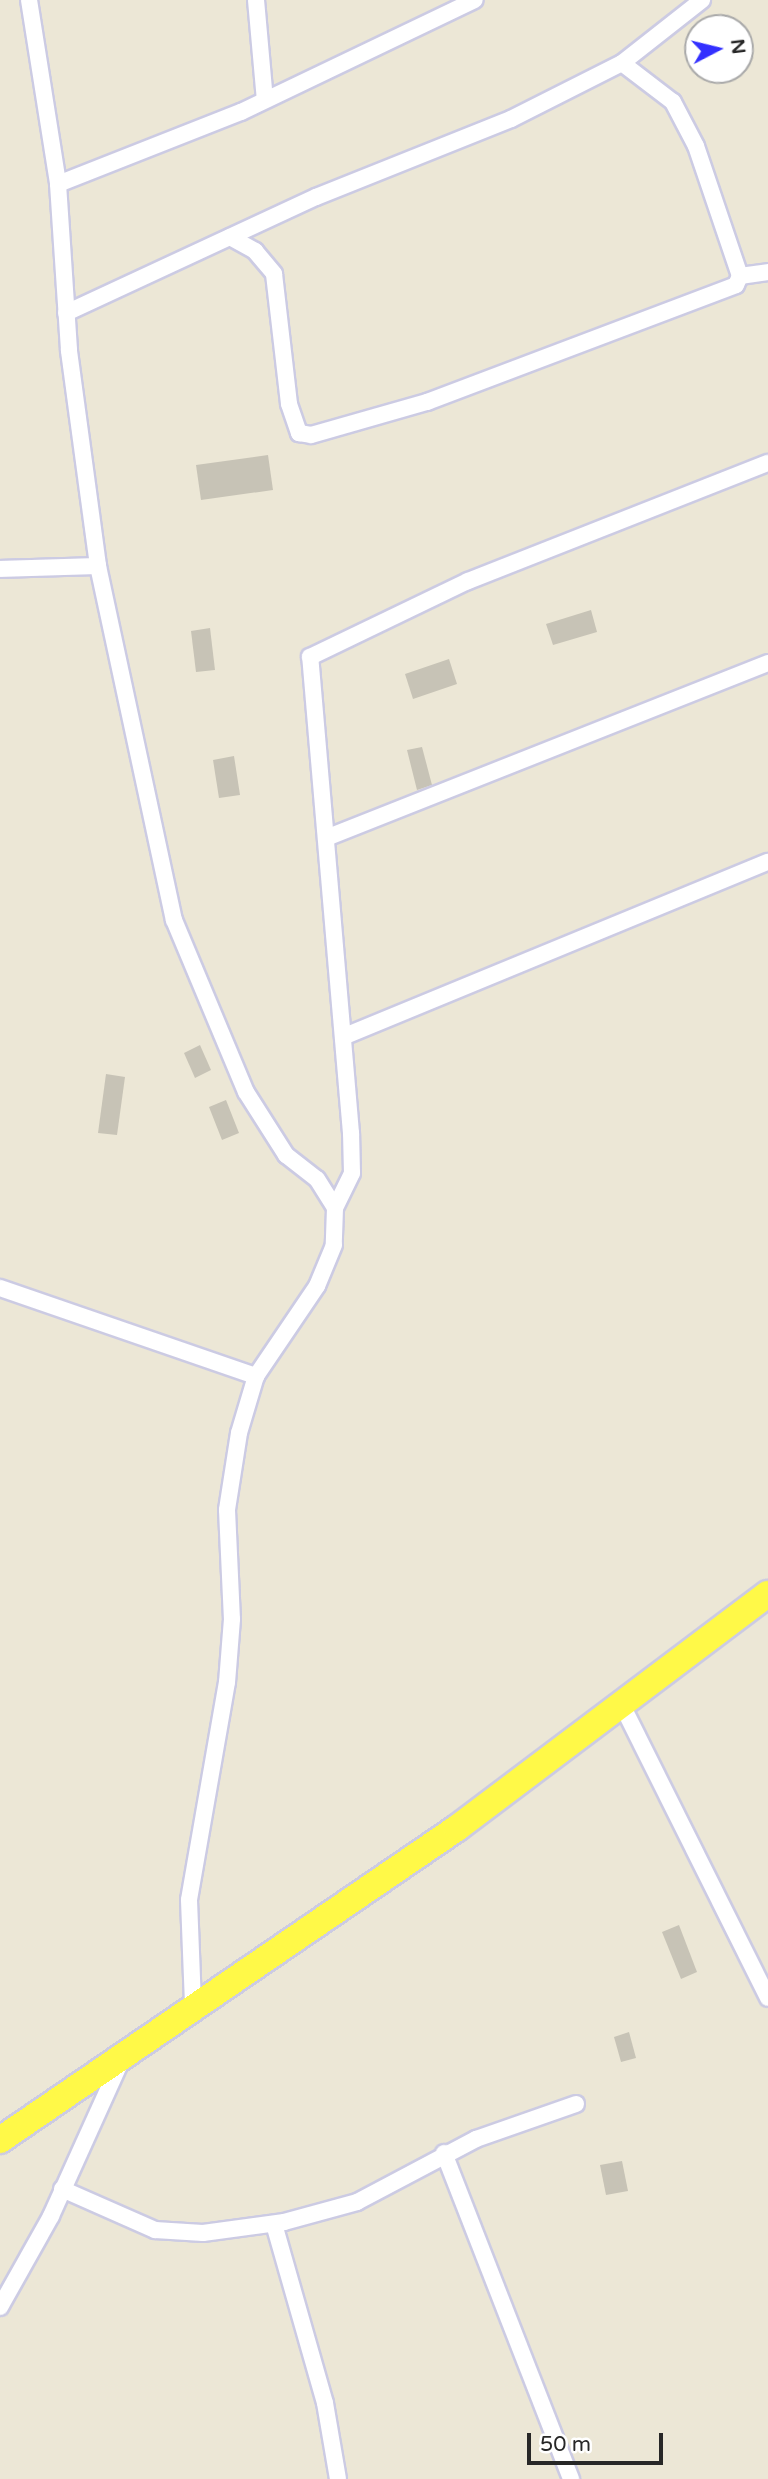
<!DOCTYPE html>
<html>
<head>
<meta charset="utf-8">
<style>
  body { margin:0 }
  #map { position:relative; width:768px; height:2479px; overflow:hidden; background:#ece7d6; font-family:"Varela Round",sans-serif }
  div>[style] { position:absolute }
  .building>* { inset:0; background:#c7c3b6 }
  .roads { filter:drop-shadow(2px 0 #cccbe3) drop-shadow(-2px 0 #cccbe3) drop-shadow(0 2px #cccbe3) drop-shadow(0 -2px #cccbe3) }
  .minor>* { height:16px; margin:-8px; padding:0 8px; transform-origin:8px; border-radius:8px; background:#fff }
  .primary>* { height:26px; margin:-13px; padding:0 13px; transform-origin:13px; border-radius:13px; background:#fff948 }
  span { translate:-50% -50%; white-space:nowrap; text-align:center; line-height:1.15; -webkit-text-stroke:6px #fff; paint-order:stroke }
  .north { position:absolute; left:684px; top:14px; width:70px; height:70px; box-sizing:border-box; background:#fff; border:2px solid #a9a9a9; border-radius:50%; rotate:83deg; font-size:19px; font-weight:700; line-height:28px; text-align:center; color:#272727 }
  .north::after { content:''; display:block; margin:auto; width:24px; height:32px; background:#3330ff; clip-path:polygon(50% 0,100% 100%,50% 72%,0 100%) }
  .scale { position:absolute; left:527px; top:2433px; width:136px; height:32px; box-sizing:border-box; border:4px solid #272727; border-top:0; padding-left:9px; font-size:21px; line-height:24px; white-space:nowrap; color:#272727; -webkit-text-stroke:5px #fff; paint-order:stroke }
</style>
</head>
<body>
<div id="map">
  <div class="building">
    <div style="clip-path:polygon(268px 455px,273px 490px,201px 500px,196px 465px)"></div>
    <div style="clip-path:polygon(591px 610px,597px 632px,553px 645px,546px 624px)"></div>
    <div style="clip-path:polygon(210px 628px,215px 670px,196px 672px,191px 631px)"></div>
    <div style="clip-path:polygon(449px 659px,457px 684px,413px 699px,405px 674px)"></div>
    <div style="clip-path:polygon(422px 747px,432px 785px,417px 790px,407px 750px)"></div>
    <div style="clip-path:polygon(234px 756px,240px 795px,219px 798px,213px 760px)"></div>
    <div style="clip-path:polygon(200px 1045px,211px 1070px,195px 1078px,184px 1053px)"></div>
    <div style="clip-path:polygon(106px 1074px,125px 1077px,117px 1135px,98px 1133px)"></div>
    <div style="clip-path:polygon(226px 1100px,239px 1133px,222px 1140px,209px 1107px)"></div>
    <div style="clip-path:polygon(679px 1925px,697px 1972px,681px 1979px,662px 1932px)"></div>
    <div style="clip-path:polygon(629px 2032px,636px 2058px,621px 2062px,614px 2037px)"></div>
    <div style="clip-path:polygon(622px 2161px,628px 2191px,606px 2195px,600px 2165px)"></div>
  </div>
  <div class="roads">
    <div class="minor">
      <div style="left:29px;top:0;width:186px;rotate:81deg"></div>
      <div style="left:58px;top:184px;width:167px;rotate:86.2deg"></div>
      <div style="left:69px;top:351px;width:217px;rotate:82.3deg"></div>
      <div style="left:98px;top:566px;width:362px;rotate:77.9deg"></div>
      <div style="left:174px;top:920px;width:186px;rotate:67.3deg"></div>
      <div style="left:246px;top:1092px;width:75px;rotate:57.6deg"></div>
      <div style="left:286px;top:1155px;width:39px;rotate:38deg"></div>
      <div style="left:317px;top:1179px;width:34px;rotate:58deg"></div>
      <div style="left:335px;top:1208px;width:37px;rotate:92deg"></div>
      <div style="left:334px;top:1245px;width:44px;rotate:112.5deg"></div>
      <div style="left:317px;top:1286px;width:109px;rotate:124.1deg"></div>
      <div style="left:256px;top:1376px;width:59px;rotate:106.6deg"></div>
      <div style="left:239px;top:1433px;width:78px;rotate:98.9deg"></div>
      <div style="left:227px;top:1510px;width:109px;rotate:87.4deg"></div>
      <div style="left:232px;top:1619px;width:63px;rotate:94.5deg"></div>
      <div style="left:227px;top:1682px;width:221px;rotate:99.9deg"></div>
      <div style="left:189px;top:1900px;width:106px;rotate:87.8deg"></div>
      <div style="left:256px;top:0;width:100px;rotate:84.9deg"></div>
      <div style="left:58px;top:184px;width:197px;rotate:-21.5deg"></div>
      <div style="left:241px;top:112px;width:259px;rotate:-25.6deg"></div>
      <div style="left:230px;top:237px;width:29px;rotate:29deg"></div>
      <div style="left:255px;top:251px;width:30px;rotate:50deg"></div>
      <div style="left:274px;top:274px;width:131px;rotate:83.4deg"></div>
      <div style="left:289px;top:404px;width:31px;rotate:71deg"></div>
      <div style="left:299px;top:433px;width:12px;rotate:9deg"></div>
      <div style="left:311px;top:435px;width:121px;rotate:-15.9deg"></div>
      <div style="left:427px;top:402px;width:330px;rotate:-20.7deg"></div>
      <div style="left:736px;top:285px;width:10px;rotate:-66deg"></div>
      <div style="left:740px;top:276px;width:137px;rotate:-108.7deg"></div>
      <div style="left:696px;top:146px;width:50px;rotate:-117.6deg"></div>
      <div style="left:673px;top:102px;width:64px;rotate:-142.6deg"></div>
      <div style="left:740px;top:276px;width:28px;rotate:-8deg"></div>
      <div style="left:66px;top:313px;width:276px;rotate:-24.9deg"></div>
      <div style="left:316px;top:197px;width:210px;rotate:-21.8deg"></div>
      <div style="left:511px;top:119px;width:124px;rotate:-26.8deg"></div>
      <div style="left:622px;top:63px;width:102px;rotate:-38.2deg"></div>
      <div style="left:0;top:569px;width:98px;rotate:-1.8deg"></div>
      <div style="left:326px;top:838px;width:475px;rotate:-21.6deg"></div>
      <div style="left:345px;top:1036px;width:457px;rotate:-22.4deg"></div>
      <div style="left:335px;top:1208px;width:39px;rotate:-64deg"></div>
      <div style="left:352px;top:1173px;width:40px;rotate:-91.4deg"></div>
      <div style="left:351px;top:1133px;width:478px;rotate:-94.9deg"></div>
      <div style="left:310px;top:657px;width:175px;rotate:-25.7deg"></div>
      <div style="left:468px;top:581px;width:322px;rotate:-21.5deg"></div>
      <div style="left:0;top:1288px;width:271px;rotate:19deg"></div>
      <div style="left:623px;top:1707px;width:325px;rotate:63.5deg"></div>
      <div style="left:444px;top:2153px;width:350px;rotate:68.7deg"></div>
      <div style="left:62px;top:2189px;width:102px;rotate:23.8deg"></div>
      <div style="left:155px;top:2230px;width:48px;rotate:3.6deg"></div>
      <div style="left:203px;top:2233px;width:82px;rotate:-7.7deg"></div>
      <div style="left:284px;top:2222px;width:76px;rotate:-15.3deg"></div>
      <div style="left:357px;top:2202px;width:135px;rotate:-27.9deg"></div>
      <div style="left:476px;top:2139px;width:106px;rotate:-19.3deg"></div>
      <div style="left:274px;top:2224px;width:186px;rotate:74.1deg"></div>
      <div style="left:325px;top:2403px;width:77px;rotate:80.3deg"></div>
      <div style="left:0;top:2307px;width:104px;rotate:-60.7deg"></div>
      <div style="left:51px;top:2216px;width:168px;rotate:-65.7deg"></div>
    </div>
    <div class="primary">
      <div style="left:0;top:2140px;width:553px;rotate:-34.32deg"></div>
      <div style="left:457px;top:1828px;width:389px;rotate:-37deg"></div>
    </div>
  </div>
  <div class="north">N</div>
  <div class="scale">50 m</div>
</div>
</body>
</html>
